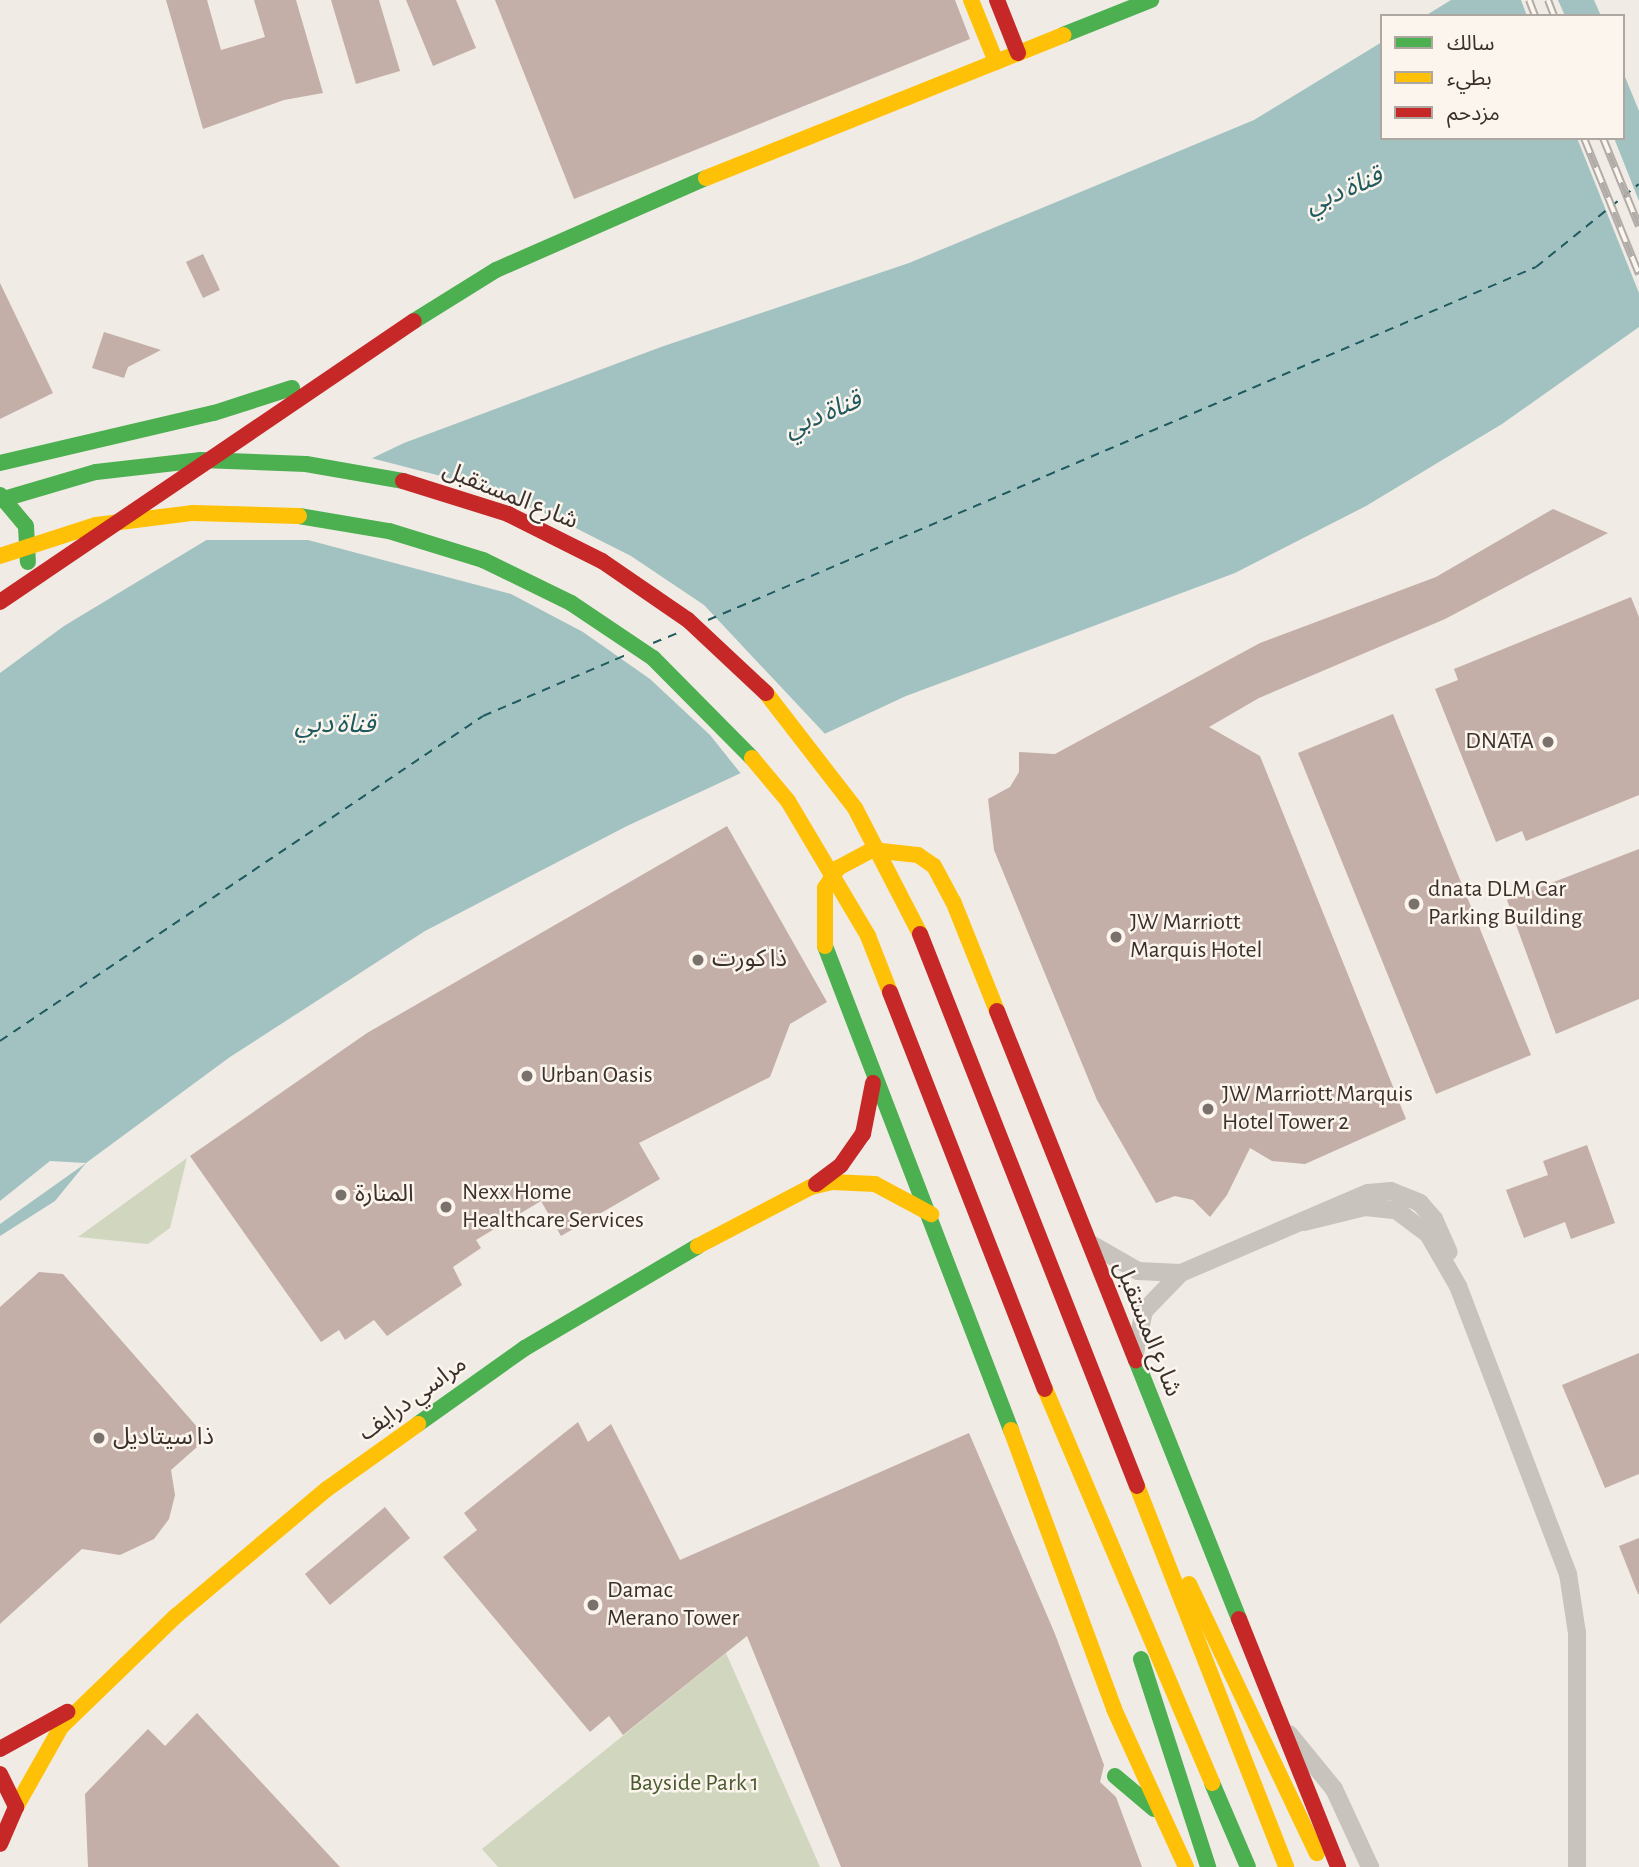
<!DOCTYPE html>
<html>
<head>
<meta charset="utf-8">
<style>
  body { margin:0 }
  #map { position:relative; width:1639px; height:1867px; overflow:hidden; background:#f0ebe5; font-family:"Alegreya Sans","Noto Sans Arabic",sans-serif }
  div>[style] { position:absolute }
  .green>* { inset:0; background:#d1d6bf }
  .water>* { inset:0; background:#a1c2c1 }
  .pier>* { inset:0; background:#f0ebe5 }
  .ferry>* { height:2px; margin-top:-1px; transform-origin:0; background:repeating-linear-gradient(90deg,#1f5a5e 0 9px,transparent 0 16px) }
  .building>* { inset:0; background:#c3afa7 }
  .street>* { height:18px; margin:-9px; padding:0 9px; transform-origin:9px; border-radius:9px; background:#c9c3be }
  .fast>* { height:16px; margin:-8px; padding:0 8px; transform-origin:8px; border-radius:8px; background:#4caf50 }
  .slow>* { height:16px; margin:-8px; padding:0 8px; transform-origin:8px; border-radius:8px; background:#ffc107 }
  .jam>* { height:16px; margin:-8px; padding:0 8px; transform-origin:8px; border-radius:8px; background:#c62828 }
  .rail>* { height:8px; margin-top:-4px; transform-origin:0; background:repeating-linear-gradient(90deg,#fbf5ee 0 16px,#b1aca8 0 32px); box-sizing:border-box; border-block:2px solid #b1aca8 }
  .dots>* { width:19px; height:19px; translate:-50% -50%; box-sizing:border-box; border:4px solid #fbf5ee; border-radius:50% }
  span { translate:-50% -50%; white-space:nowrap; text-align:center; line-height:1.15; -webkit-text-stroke:5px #fbf5ee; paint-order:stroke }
  .street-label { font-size:24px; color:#3b302b }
  .poi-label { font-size:24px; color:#3b302b }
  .right { translate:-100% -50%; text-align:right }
  .left { translate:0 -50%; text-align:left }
  .park-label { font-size:24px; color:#4a5a2e }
  .water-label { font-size:26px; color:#1f5a5e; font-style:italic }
  .legend { position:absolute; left:1380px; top:14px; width:245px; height:126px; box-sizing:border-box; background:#fbf5ee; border:2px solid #aea6a0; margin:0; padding:9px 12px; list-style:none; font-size:21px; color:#3b302b }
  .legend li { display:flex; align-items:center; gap:14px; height:35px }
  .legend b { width:35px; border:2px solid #aea6a0 }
</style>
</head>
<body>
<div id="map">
  <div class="green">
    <div style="clip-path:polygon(187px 1158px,170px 1228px,148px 1244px,78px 1237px)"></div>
    <div style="clip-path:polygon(726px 1653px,820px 1867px,498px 1867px,482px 1849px)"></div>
  </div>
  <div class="water">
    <div style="clip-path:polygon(1451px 0,1639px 0,1639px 327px,1502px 424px,1366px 506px,1235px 573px,906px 696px,627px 826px,425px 931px,230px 1057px,86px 1163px,55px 1201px,0 1236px,0 673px,64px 626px,228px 527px,404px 443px,661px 347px,909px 263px,1254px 120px,1382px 42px,1382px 138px,1623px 138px,1623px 16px,1425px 16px)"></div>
  </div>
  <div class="pier">
    <div style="clip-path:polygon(1521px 0,1558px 0,1565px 16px,1527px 16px)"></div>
    <div style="clip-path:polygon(1594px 0,1639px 0,1639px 111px,1623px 72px,1623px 16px,1601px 16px)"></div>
    <div style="clip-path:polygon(1577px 138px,1614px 138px,1639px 201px,1639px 293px)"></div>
    <div style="clip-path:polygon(367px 457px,468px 483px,552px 516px,631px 556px,704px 605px,827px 736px,742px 775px,710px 735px,650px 679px,583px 632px,511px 594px,308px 540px,201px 540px)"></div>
    <div style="clip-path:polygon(50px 1161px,86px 1163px,0 1224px,0 1201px)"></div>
  </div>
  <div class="ferry">
    <div style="left:708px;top:620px;width:900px;rotate:-23.09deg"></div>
    <div style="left:1536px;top:267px;width:132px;rotate:-38.9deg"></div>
    <div style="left:653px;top:643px;width:29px;rotate:-22deg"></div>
    <div style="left:0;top:1041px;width:582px;rotate:-33.94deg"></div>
    <div style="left:483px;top:716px;width:155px;rotate:-23.1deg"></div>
  </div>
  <div class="building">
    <div style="clip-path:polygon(166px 0,207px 0,221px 50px,265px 37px,254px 0,296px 0,323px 93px,284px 100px,203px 129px)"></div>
    <div style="clip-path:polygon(331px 0,379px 0,400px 71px,356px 84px)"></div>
    <div style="clip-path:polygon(406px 0,456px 0,476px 48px,433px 66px)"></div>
    <div style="clip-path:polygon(495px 0,955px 0,970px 39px,574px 199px)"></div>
    <div style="clip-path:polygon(203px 254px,220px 290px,203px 298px,186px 262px)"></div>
    <div style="clip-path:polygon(0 283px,53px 393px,0 419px)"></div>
    <div style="clip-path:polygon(104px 332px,161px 350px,128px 367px,124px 378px,92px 368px)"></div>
    <div style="clip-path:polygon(1553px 509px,1608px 533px,1445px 619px,1259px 698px,1209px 727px,1260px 756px,1406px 1119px,1305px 1164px,1272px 1161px,1250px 1148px,1227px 1195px,1210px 1217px,1193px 1200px,1175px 1196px,1156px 1203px,1097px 1100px,994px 850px,988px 799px,1010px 787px,1019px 772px,1019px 752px,1055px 754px,1260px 643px,1436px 577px)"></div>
    <div style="clip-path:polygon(1631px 597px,1639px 617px,1639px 795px,1526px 841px,1522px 831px,1496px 842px,1435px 689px,1458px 680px,1454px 669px)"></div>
    <div style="clip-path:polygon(1393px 714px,1531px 1055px,1436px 1094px,1298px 753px)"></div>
    <div style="clip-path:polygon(727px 826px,827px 1002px,790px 1024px,770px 1077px,639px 1143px,660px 1179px,561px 1236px,541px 1201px,476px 1240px,481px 1248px,453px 1267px,462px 1285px,387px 1336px,374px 1320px,345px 1340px,339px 1330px,321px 1342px,190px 1156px,367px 1033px)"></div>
    <div style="clip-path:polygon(1639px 849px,1639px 999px,1556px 1034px,1507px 900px)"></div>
    <div style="clip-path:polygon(1587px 1145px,1615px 1223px,1571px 1239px,1565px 1222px,1524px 1238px,1506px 1190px,1548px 1175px,1543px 1161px)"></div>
    <div style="clip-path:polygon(39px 1272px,63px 1274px,199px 1429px,197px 1447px,171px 1470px,175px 1495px,169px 1519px,154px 1539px,120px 1555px,82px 1549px,0 1624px,0 1307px)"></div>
    <div style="clip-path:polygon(1639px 1353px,1639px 1474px,1605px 1488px,1562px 1385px)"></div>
    <div style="clip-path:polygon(578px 1422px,588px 1442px,611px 1424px,680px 1560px,969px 1433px,1055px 1634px,1104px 1765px,1100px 1782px,1116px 1797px,1142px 1867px,841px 1867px,747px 1636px,623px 1735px,609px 1716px,590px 1732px,443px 1557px,477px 1530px,464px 1513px)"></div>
    <div style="clip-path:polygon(385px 1507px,410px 1538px,330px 1605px,305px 1574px)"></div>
    <div style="clip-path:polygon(1639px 1538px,1639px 1594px,1638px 1594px,1619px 1546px)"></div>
    <div style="clip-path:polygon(197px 1713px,340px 1867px,88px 1867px,85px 1794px,148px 1729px,165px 1746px)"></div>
  </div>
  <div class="street">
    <div style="left:1304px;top:1222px;width:63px;rotate:-13.8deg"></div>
    <div style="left:1365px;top:1207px;width:31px;rotate:6deg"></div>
    <div style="left:1396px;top:1210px;width:40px;rotate:37deg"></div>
    <div style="left:1428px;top:1234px;width:60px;rotate:60deg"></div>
    <div style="left:1458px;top:1286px;width:308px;rotate:69.1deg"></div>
    <div style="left:1568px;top:1574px;width:60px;rotate:81.3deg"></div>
    <div style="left:1577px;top:1633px;width:234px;rotate:90deg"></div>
    <div style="left:1091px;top:1244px;width:54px;rotate:29.9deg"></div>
    <div style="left:1138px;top:1271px;width:43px;rotate:2.7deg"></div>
    <div style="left:1135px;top:1353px;width:43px;rotate:-77.9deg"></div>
    <div style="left:1144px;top:1311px;width:53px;rotate:-45.8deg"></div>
    <div style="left:1181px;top:1273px;width:203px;rotate:-23.2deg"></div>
    <div style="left:1368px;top:1193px;width:23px;rotate:-5deg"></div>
    <div style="left:1391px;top:1191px;width:31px;rotate:22deg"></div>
    <div style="left:1420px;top:1203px;width:21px;rotate:49deg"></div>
    <div style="left:1434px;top:1219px;width:36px;rotate:66deg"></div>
    <div style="left:1289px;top:1734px;width:71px;rotate:50.7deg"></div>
    <div style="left:1334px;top:1789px;width:86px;rotate:65.2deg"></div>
  </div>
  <div class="fast">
    <div style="left:1063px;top:35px;width:95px;rotate:-21.7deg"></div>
    <div style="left:414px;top:321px;width:97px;rotate:-31.9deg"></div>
    <div style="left:496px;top:270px;width:229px;rotate:-23.7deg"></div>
    <div style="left:0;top:463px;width:220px;rotate:-13.2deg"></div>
    <div style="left:214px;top:413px;width:82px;rotate:-17.8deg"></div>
    <div style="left:0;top:495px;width:40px;rotate:50deg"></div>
    <div style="left:26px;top:526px;width:36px;rotate:87deg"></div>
    <div style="left:0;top:500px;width:100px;rotate:-16.3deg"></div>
    <div style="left:96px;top:472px;width:106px;rotate:-6.5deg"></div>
    <div style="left:201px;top:460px;width:105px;rotate:2.2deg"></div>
    <div style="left:306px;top:464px;width:98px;rotate:9.9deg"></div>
    <div style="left:299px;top:516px;width:91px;rotate:9.5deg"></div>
    <div style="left:389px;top:531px;width:98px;rotate:17.1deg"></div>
    <div style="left:483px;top:560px;width:98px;rotate:26deg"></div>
    <div style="left:571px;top:603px;width:99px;rotate:33.9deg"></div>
    <div style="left:653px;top:658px;width:141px;rotate:45.3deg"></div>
    <div style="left:825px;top:946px;width:519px;rotate:68.98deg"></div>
    <div style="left:1136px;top:1360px;width:279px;rotate:68.3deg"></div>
    <div style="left:418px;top:1424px;width:131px;rotate:-35.4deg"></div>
    <div style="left:525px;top:1348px;width:201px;rotate:-30.5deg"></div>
    <div style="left:1141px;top:1659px;width:219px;rotate:72.1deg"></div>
    <div style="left:1115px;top:1776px;width:51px;rotate:40.2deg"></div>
    <div style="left:1212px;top:1783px;width:91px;rotate:66.8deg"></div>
  </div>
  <div class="slow">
    <div style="left:971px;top:0;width:67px;rotate:68deg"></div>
    <div style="left:706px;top:178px;width:385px;rotate:-21.8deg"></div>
    <div style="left:0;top:556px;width:101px;rotate:-17.9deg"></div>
    <div style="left:96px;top:525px;width:98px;rotate:-7.1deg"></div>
    <div style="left:193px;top:513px;width:106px;rotate:1.6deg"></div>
    <div style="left:766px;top:693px;width:145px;rotate:52.3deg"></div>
    <div style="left:855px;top:808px;width:142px;rotate:62.7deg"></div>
    <div style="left:752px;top:758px;width:56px;rotate:50.1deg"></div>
    <div style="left:788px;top:801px;width:157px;rotate:59.3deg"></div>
    <div style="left:868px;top:936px;width:60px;rotate:68.6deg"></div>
    <div style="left:825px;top:946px;width:58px;rotate:-90deg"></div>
    <div style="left:825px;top:888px;width:24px;rotate:-57deg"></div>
    <div style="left:838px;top:868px;width:38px;rotate:-28deg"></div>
    <div style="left:872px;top:850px;width:46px;rotate:6.2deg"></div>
    <div style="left:918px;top:855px;width:19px;rotate:35deg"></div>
    <div style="left:934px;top:866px;width:40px;rotate:62deg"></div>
    <div style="left:953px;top:901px;width:118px;rotate:68.2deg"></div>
    <div style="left:698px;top:1246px;width:127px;rotate:-27.6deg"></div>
    <div style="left:811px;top:1187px;width:22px;rotate:-13deg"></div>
    <div style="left:832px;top:1182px;width:43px;rotate:2.7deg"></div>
    <div style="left:875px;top:1184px;width:64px;rotate:28.2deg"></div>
    <div style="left:1045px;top:1389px;width:428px;rotate:67deg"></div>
    <div style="left:1011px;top:1430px;width:297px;rotate:69.7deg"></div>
    <div style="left:1114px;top:1709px;width:174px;rotate:65.5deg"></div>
    <div style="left:1137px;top:1486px;width:409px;rotate:68.6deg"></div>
    <div style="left:1189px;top:1584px;width:298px;rotate:64.6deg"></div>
    <div style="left:16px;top:1807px;width:92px;rotate:-60.6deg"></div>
    <div style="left:61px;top:1727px;width:160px;rotate:-44deg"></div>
    <div style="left:176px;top:1616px;width:197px;rotate:-40.1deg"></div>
    <div style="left:327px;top:1489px;width:112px;rotate:-35.5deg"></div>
  </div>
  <div class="jam">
    <div style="left:997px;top:0;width:57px;rotate:68.4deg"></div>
    <div style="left:403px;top:481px;width:110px;rotate:17.4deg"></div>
    <div style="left:508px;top:514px;width:105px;rotate:26.6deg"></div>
    <div style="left:602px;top:561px;width:104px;rotate:34.5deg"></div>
    <div style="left:688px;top:620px;width:107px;rotate:43.1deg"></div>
    <div style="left:0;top:602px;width:500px;rotate:-34.17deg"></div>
    <div style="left:920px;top:934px;width:593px;rotate:68.54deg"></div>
    <div style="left:890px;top:992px;width:426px;rotate:68.7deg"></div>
    <div style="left:997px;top:1011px;width:376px;rotate:68.3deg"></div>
    <div style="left:816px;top:1184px;width:31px;rotate:-37deg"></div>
    <div style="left:841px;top:1165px;width:38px;rotate:-55deg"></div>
    <div style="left:863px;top:1134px;width:52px;rotate:-78.9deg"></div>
    <div style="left:1239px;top:1619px;width:267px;rotate:68.2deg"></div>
    <div style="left:0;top:1749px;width:77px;rotate:-28.9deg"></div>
    <div style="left:0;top:1774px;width:37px;rotate:64deg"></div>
    <div style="left:16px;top:1807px;width:40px;rotate:113.4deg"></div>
  </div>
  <div class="rail">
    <div style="left:1529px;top:0;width:17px;rotate:69deg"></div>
    <div style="left:1548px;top:0;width:17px;rotate:69deg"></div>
    <div style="left:1584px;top:138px;width:147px;rotate:68deg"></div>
    <div style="left:1603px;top:138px;width:95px;rotate:67.8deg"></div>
  </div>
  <div class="dots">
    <div style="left:1548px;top:742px;background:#7a716c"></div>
    <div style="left:1414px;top:904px;background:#7a716c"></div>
    <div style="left:1116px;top:937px;background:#7a716c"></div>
    <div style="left:698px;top:960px;background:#7a716c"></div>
    <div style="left:527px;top:1076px;background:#7a716c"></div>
    <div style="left:1208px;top:1109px;background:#7a716c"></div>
    <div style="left:341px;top:1195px;background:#7a716c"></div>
    <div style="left:446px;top:1207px;background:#7a716c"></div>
    <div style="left:99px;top:1438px;background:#7a716c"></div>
    <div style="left:593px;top:1605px;background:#7a716c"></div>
  </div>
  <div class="street-label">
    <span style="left:510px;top:496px;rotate:22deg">شارع المستقبل</span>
    <span style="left:1147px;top:1329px;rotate:68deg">شارع المستقبل</span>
    <span style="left:413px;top:1399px;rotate:-36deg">مراسي درايف</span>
  </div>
  <div class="poi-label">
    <span class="right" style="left:1534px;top:742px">DNATA</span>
    <span class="left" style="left:1428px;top:904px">dnata DLM Car<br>Parking Building</span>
    <span class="left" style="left:1130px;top:937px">JW Marriott<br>Marquis Hotel</span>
    <span class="left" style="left:712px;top:960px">ذا كورت</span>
    <span class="left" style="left:541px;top:1076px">Urban Oasis</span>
    <span class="left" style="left:1222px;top:1109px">JW Marriott Marquis<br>Hotel Tower 2</span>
    <span class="left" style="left:462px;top:1207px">Nexx Home<br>Healthcare Services</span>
    <span class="left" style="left:355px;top:1195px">المنارة</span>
    <span class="left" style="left:113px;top:1438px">ذا سيتاديل</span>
    <span class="left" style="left:607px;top:1605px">Damac<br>Merano Tower</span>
  </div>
  <div class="park-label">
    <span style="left:694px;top:1784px">Bayside Park 1</span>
  </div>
  <div class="water-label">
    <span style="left:1344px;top:191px;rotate:-23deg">قناة دبي</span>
    <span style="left:823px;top:415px;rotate:-23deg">قناة دبي</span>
    <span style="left:335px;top:725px">قناة دبي</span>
  </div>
  <ul class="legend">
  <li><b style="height:9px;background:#4caf50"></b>سالك</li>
  <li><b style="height:9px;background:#ffc107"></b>بطيء</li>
  <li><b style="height:9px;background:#c62828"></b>مزدحم</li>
  </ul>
</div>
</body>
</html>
